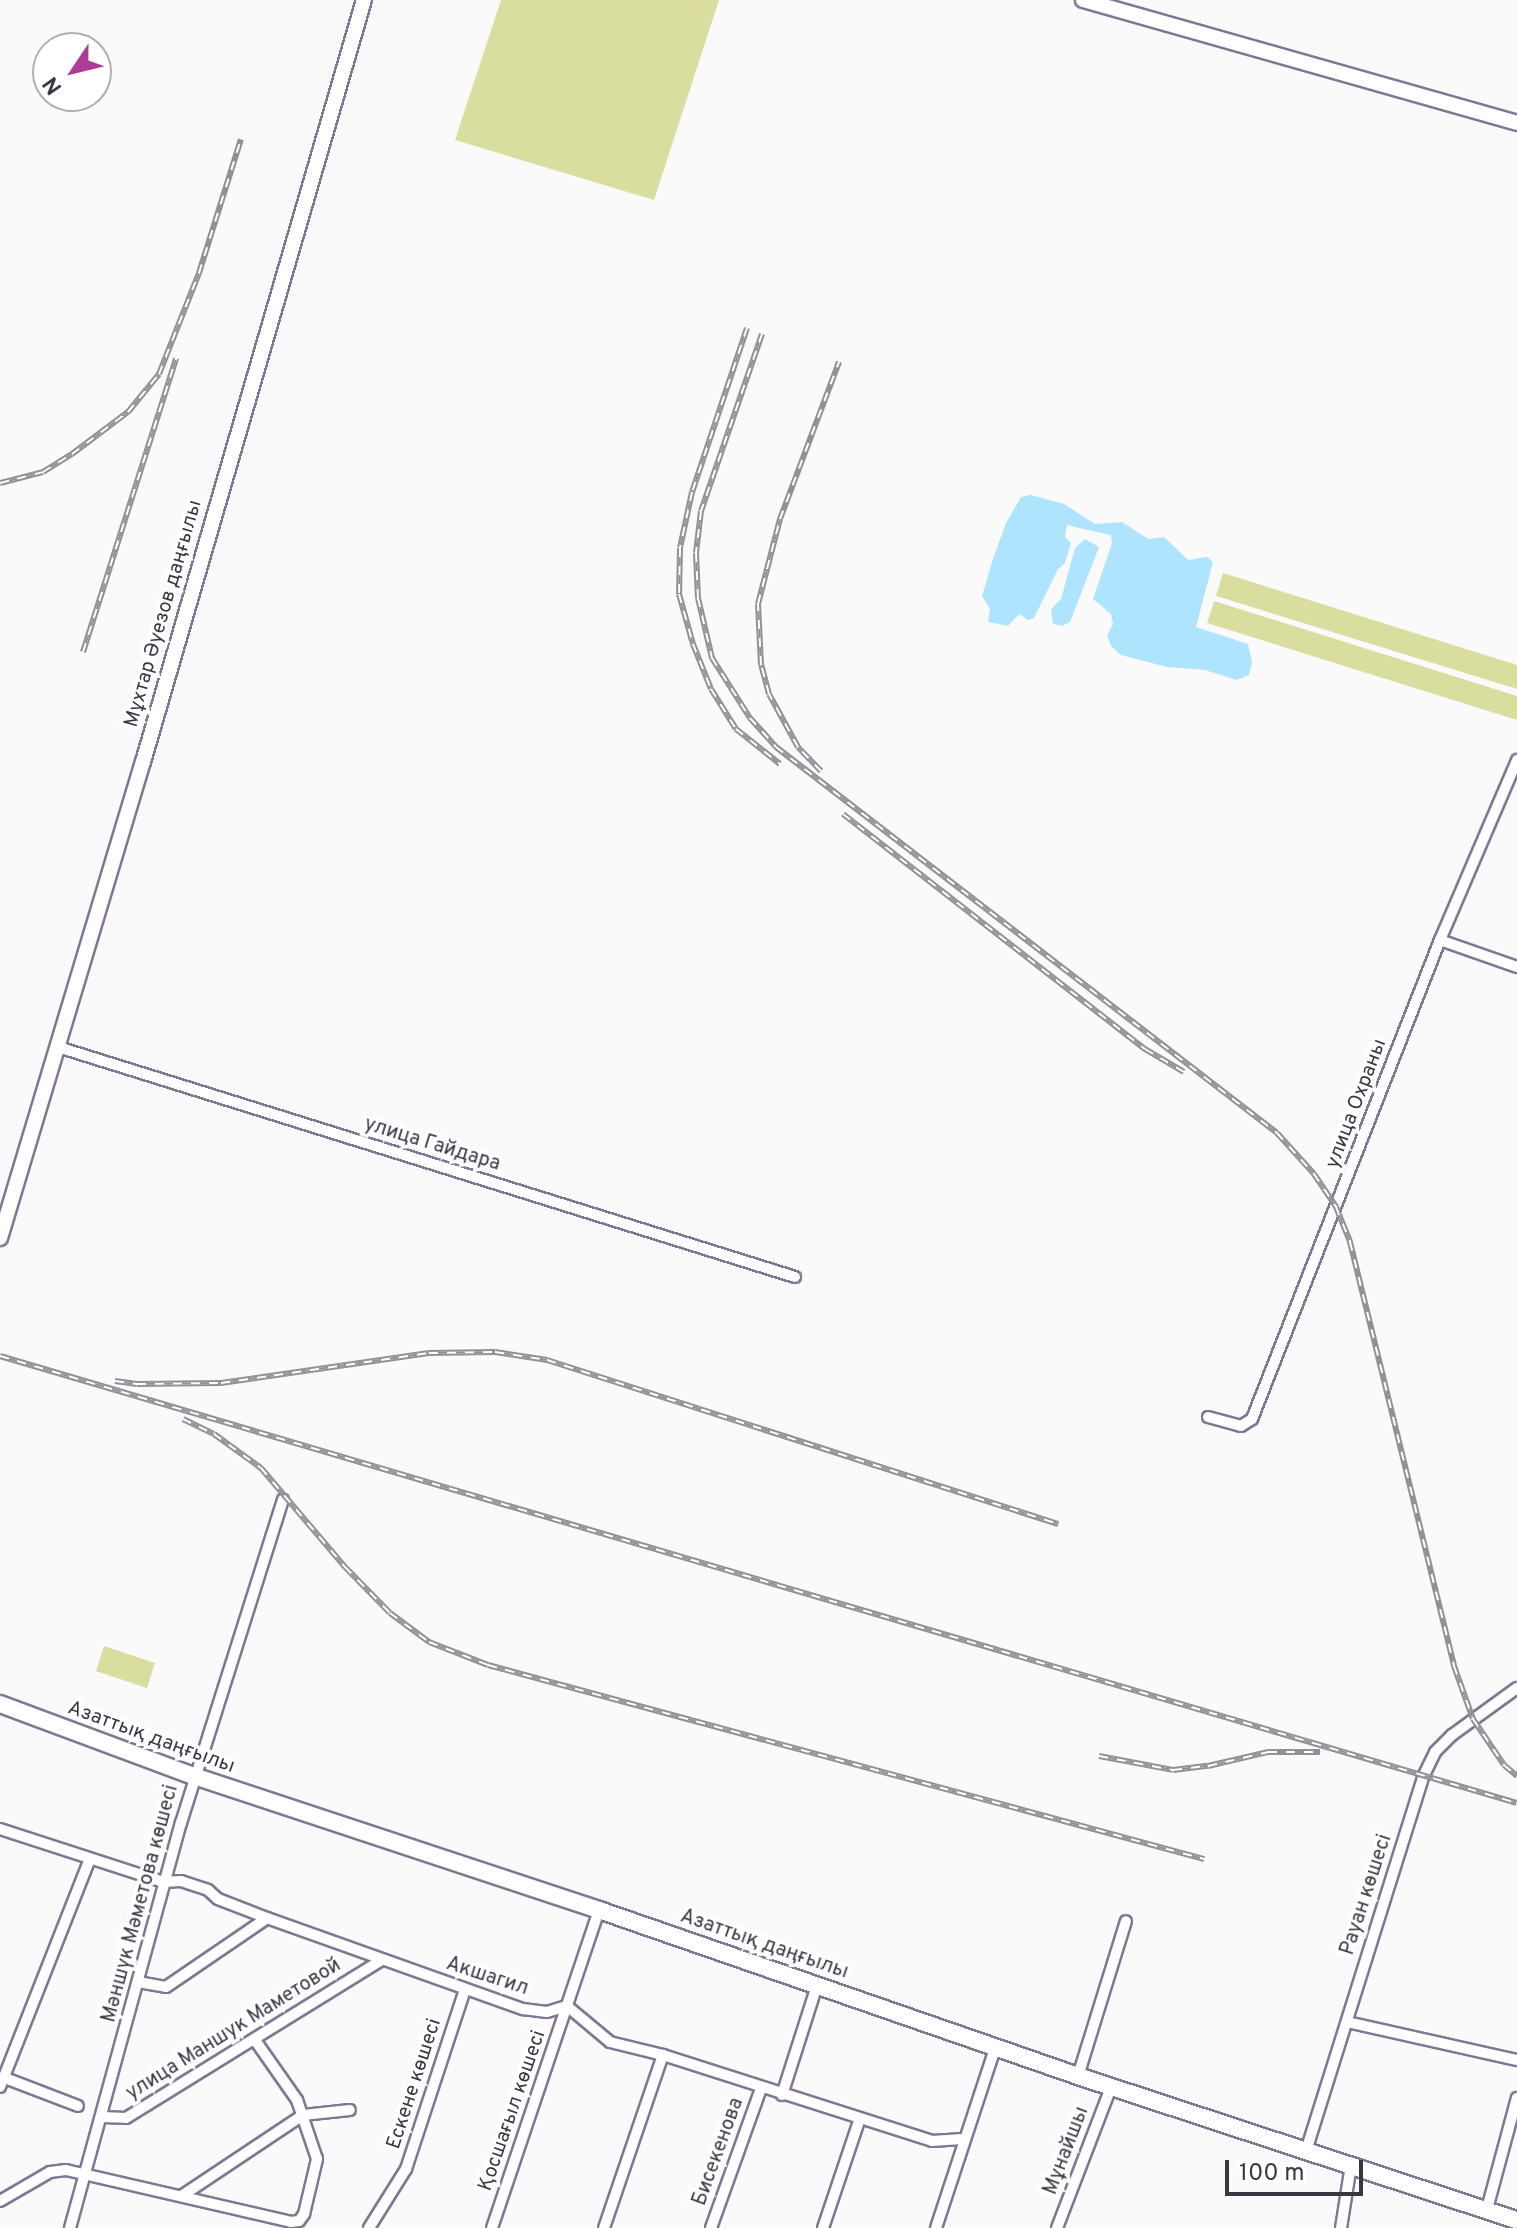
<!DOCTYPE html>
<html>
<head>
<meta charset="utf-8">
<style>
  body { margin:0 }
  #map { position:relative; width:1517px; height:2228px; overflow:hidden; background:#fafafa; font-family:Overpass,sans-serif }
  div>[style] { position:absolute }
  .green>* { inset:0; background:#d9dd9e }
  .water>* { inset:0; background:#afe4ff }
  .roads { filter:drop-shadow(2px 0 #837693) drop-shadow(-2px 0 #837693) drop-shadow(0 2px #837693) drop-shadow(0 -2px #837693) }
  .minor>* { height:10px; margin:-5px; padding:0 5px; transform-origin:5px; border-radius:5px; background:#fff }
  .secondary>* { height:14px; margin:-7px; padding:0 7px; transform-origin:7px; border-radius:7px; background:#fff }
  .primary>* { height:16px; margin:-8px; padding:0 8px; transform-origin:8px; border-radius:8px; background:#fff }
  .rail>* { height:6px; margin-top:-3px; transform-origin:0; background:repeating-linear-gradient(90deg,#fff 0 9px,#939097 0 18px); box-sizing:border-box; border-block:2px solid #939097 }
  span { translate:-50% -50%; white-space:nowrap; text-align:center; line-height:1.15; -webkit-text-stroke:7px #fff; paint-order:stroke }
  .street-label { font-size:20px; color:#3c3643 }
  .north { position:absolute; left:32px; top:32px; width:80px; height:80px; box-sizing:border-box; background:#fff; border:2px solid #b1afb4; border-radius:50%; rotate:235deg; font-size:22px; font-weight:700; line-height:32px; text-align:center; color:#3c3643 }
  .north::after { content:''; display:block; margin:auto; width:28px; height:36px; background:#ae3b95; clip-path:polygon(50% 0,100% 100%,50% 72%,0 100%) }
  .scale { position:absolute; left:1225px; top:2160px; width:138px; height:36px; box-sizing:border-box; border:4px solid #3c3643; border-top:0; padding-left:10px; font-size:24px; line-height:28px; white-space:nowrap; color:#3c3643; -webkit-text-stroke:6px #fff; paint-order:stroke }
</style>
</head>
<body>
<div id="map">
  <div class="green">
    <div style="clip-path:polygon(501px 0,719px 0,654px 200px,455px 140px)"></div>
    <div style="clip-path:polygon(1223px 573px,1517px 665px,1517px 689px,1216px 596px)"></div>
    <div style="clip-path:polygon(1214px 601px,1517px 696px,1517px 720px,1207px 623px)"></div>
    <div style="clip-path:polygon(104px 1646px,155px 1663px,147px 1688px,96px 1671px)"></div>
  </div>
  <div class="water">
    <div style="clip-path:polygon(1031px 495px,1064px 504px,1095px 524px,1122px 522px,1148px 539px,1164px 537px,1188px 560px,1207px 557px,1213px 562px,1196px 627px,1248px 644px,1252px 662px,1249px 675px,1237px 680px,1205px 670px,1167px 667px,1121px 655px,1111px 646px,1107px 635px,1113px 624px,1111px 614px,1093px 599px,1112px 543px,1111px 535px,1075px 527px,1067px 525px,1065px 537px,1071px 543px,1065px 563px,1058px 569px,1034px 618px,1028px 620px,1019px 614px,1008px 626px,988px 622px,990px 609px,982px 596px,993px 559px,1006px 523px,1021px 497px)"></div>
    <div style="clip-path:polygon(1085px 539px,1099px 547px,1070px 622px,1062px 626px,1053px 624px,1051px 609px,1061px 599px,1075px 548px)"></div>
  </div>
  <div class="roads">
    <div class="minor">
      <div style="left:1440px;top:940px;width:82px;rotate:19.3deg"></div>
      <div style="left:58px;top:1047px;width:772px;rotate:17.33deg"></div>
      <div style="left:1208px;top:1417px;width:34px;rotate:15deg"></div>
      <div style="left:1241px;top:1426px;width:13px;rotate:-32deg"></div>
      <div style="left:1252px;top:1419px;width:515px;rotate:-68.57deg"></div>
      <div style="left:1440px;top:940px;width:196px;rotate:-66.8deg"></div>
      <div style="left:0;top:1829px;width:171px;rotate:18deg"></div>
      <div style="left:163px;top:1882px;width:18px;rotate:-3deg"></div>
      <div style="left:181px;top:1881px;width:28px;rotate:18deg"></div>
      <div style="left:208px;top:1890px;width:13px;rotate:42deg"></div>
      <div style="left:218px;top:1899px;width:53px;rotate:21.2deg"></div>
      <div style="left:267px;top:1918px;width:272px;rotate:19.6deg"></div>
      <div style="left:523px;top:2009px;width:24px;rotate:7deg"></div>
      <div style="left:547px;top:2012px;width:21px;rotate:-17deg"></div>
      <div style="left:567px;top:2006px;width:56px;rotate:39.9deg"></div>
      <div style="left:610px;top:2042px;width:55px;rotate:13.8deg"></div>
      <div style="left:663px;top:2055px;width:282px;rotate:17.7deg"></div>
      <div style="left:932px;top:2141px;width:30px;rotate:-4deg"></div>
      <div style="left:138px;top:1982px;width:28px;rotate:10deg"></div>
      <div style="left:166px;top:1987px;width:122px;rotate:-34.3deg"></div>
      <div style="left:1347px;top:2022px;width:174px;rotate:12.6deg"></div>
      <div style="left:1078px;top:2076px;width:162px;rotate:-72.8deg"></div>
      <div style="left:5px;top:2078px;width:78px;rotate:21deg"></div>
      <div style="left:0;top:2087px;width:245px;rotate:-68.5deg"></div>
      <div style="left:782px;top:2095px;width:115px;rotate:-72.3deg"></div>
      <div style="left:101px;top:2117px;width:25px;rotate:2deg"></div>
      <div style="left:126px;top:2118px;width:301px;rotate:-31.7deg"></div>
      <div style="left:1306px;top:2151px;width:394px;rotate:-72.6deg"></div>
      <div style="left:1424px;top:1775px;width:25px;rotate:-64deg"></div>
      <div style="left:1435px;top:1752px;width:24px;rotate:-45deg"></div>
      <div style="left:1452px;top:1735px;width:80px;rotate:-35.9deg"></div>
      <div style="left:183px;top:2195px;width:144px;rotate:-33.7deg"></div>
      <div style="left:303px;top:2115px;width:47px;rotate:-6.1deg"></div>
      <div style="left:0;top:2201px;width:58px;rotate:-30.1deg"></div>
      <div style="left:50px;top:2172px;width:16px;rotate:-7deg"></div>
      <div style="left:66px;top:2170px;width:231px;rotate:13deg"></div>
      <div style="left:291px;top:2222px;width:8px;rotate:-7deg"></div>
      <div style="left:299px;top:2221px;width:9px;rotate:-54deg"></div>
      <div style="left:304px;top:2214px;width:57px;rotate:-76.7deg"></div>
      <div style="left:317px;top:2159px;width:62px;rotate:-108.7deg"></div>
      <div style="left:297px;top:2100px;width:73px;rotate:-125deg"></div>
      <div style="left:1487px;top:2209px;width:115px;rotate:-74.9deg"></div>
      <div style="left:70px;top:2228px;width:420px;rotate:-74.7deg"></div>
      <div style="left:181px;top:1823px;width:339px;rotate:-72.5deg"></div>
      <div style="left:369px;top:2228px;width:70px;rotate:-57.9deg"></div>
      <div style="left:406px;top:2169px;width:188px;rotate:-71.8deg"></div>
      <div style="left:492px;top:2228px;width:336px;rotate:-71.4deg"></div>
      <div style="left:604px;top:2228px;width:183px;rotate:-71.2deg"></div>
      <div style="left:711px;top:2228px;width:149px;rotate:-70.3deg"></div>
      <div style="left:823px;top:2228px;width:113px;rotate:-71.4deg"></div>
      <div style="left:936px;top:2228px;width:192px;rotate:-71.8deg"></div>
      <div style="left:1057px;top:2228px;width:151px;rotate:-69deg"></div>
      <div style="left:1341px;top:2228px;width:64px;rotate:-81deg"></div>
    </div>
    <div class="secondary">
      <div style="left:1083px;top:0;width:451px;rotate:15.8deg"></div>
      <div style="left:0;top:1238px;width:497px;rotate:-73.3deg"></div>
      <div style="left:143px;top:762px;width:793px;rotate:-73.83deg"></div>
    </div>
    <div class="primary">
      <div style="left:0;top:1704px;width:207px;rotate:20.4deg"></div>
      <div style="left:194px;top:1776px;width:427px;rotate:18.3deg"></div>
      <div style="left:599px;top:1910px;width:507px;rotate:19.11deg"></div>
      <div style="left:1078px;top:2076px;width:462px;rotate:18.2deg"></div>
    </div>
  </div>
  <div class="rail">
    <div style="left:747px;top:328px;width:173px;rotate:108.5deg"></div>
    <div style="left:692px;top:492px;width:57px;rotate:102.1deg"></div>
    <div style="left:680px;top:548px;width:46px;rotate:91.2deg"></div>
    <div style="left:679px;top:594px;width:52px;rotate:74.4deg"></div>
    <div style="left:693px;top:644px;width:48px;rotate:68.2deg"></div>
    <div style="left:711px;top:689px;width:47px;rotate:58deg"></div>
    <div style="left:736px;top:729px;width:56px;rotate:38.5deg"></div>
    <div style="left:762px;top:334px;width:187px;rotate:109deg"></div>
    <div style="left:701px;top:511px;width:42px;rotate:96.8deg"></div>
    <div style="left:696px;top:553px;width:45px;rotate:87.5deg"></div>
    <div style="left:698px;top:598px;width:62px;rotate:76.9deg"></div>
    <div style="left:712px;top:658px;width:71px;rotate:57.7deg"></div>
    <div style="left:750px;top:718px;width:39px;rotate:48deg"></div>
    <div style="left:776px;top:747px;width:632px;rotate:37.61deg"></div>
    <div style="left:1277px;top:1133px;width:55px;rotate:47.9deg"></div>
    <div style="left:1314px;top:1174px;width:40px;rotate:56deg"></div>
    <div style="left:1336px;top:1207px;width:38px;rotate:68deg"></div>
    <div style="left:1350px;top:1242px;width:437px;rotate:76.2deg"></div>
    <div style="left:1454px;top:1666px;width:56px;rotate:70.3deg"></div>
    <div style="left:1473px;top:1719px;width:55px;rotate:56deg"></div>
    <div style="left:1504px;top:1765px;width:17px;rotate:40deg"></div>
    <div style="left:0;top:483px;width:44px;rotate:-14.3deg"></div>
    <div style="left:43px;top:472px;width:34px;rotate:-32deg"></div>
    <div style="left:72px;top:454px;width:70px;rotate:-36.9deg"></div>
    <div style="left:128px;top:412px;width:49px;rotate:-50.8deg"></div>
    <div style="left:159px;top:374px;width:109px;rotate:-68.4deg"></div>
    <div style="left:199px;top:273px;width:140px;rotate:-72.6deg"></div>
    <div style="left:83px;top:652px;width:308px;rotate:-72.4deg"></div>
    <div style="left:821px;top:771px;width:33px;rotate:-134deg"></div>
    <div style="left:798px;top:747px;width:60px;rotate:-118.7deg"></div>
    <div style="left:769px;top:694px;width:30px;rotate:-105deg"></div>
    <div style="left:761px;top:665px;width:61px;rotate:-92.8deg"></div>
    <div style="left:758px;top:604px;width:88px;rotate:-75.5deg"></div>
    <div style="left:780px;top:519px;width:168px;rotate:-69.4deg"></div>
    <div style="left:843px;top:814px;width:383px;rotate:37.9deg"></div>
    <div style="left:1145px;top:1049px;width:45px;rotate:30.5deg"></div>
    <div style="left:0;top:1356px;width:1581px;rotate:16.42deg"></div>
    <div style="left:115px;top:1381px;width:22px;rotate:8deg"></div>
    <div style="left:137px;top:1384px;width:84px;rotate:-0.7deg"></div>
    <div style="left:221px;top:1383px;width:210px;rotate:-8.2deg"></div>
    <div style="left:429px;top:1353px;width:66px;rotate:-0.9deg"></div>
    <div style="left:495px;top:1352px;width:53px;rotate:8.7deg"></div>
    <div style="left:547px;top:1360px;width:537px;rotate:17.79deg"></div>
    <div style="left:183px;top:1419px;width:34px;rotate:26deg"></div>
    <div style="left:214px;top:1434px;width:58px;rotate:35.9deg"></div>
    <div style="left:261px;top:1468px;width:130px;rotate:49.7deg"></div>
    <div style="left:345px;top:1567px;width:64px;rotate:45.6deg"></div>
    <div style="left:390px;top:1613px;width:49px;rotate:36.6deg"></div>
    <div style="left:429px;top:1642px;width:63px;rotate:21.3deg"></div>
    <div style="left:488px;top:1665px;width:742px;rotate:15.16deg"></div>
    <div style="left:1099px;top:1756px;width:75px;rotate:10.7deg"></div>
    <div style="left:1173px;top:1770px;width:35px;rotate:-7deg"></div>
    <div style="left:1208px;top:1766px;width:62px;rotate:-13.1deg"></div>
    <div style="left:1268px;top:1752px;width:52px"></div>
  </div>
  <div class="street-label">
    <span style="left:164px;top:614px;rotate:-74deg">Мұхтар Әуезов даңғылы</span>
    <span style="left:1357px;top:1104px;rotate:-69deg">улица Охраны</span>
    <span style="left:432px;top:1145px;rotate:17deg">улица Гайдара</span>
    <span style="left:151px;top:1738px;rotate:20deg">Азаттық даңғылы</span>
    <span style="left:1367px;top:1895px;rotate:-72deg">Рауан көшесі</span>
    <span style="left:141px;top:1904px;rotate:-75deg">Мәншүк Мәметова көшесі</span>
    <span style="left:764px;top:1945px;rotate:19deg">Азаттық даңғылы</span>
    <span style="left:487px;top:1977px;rotate:18deg">Акшагил</span>
    <span style="left:234px;top:2030px;rotate:-32deg">улица Маншук Маметовой</span>
    <span style="left:415px;top:2084px;rotate:-72deg">Ескене көшесі</span>
    <span style="left:513px;top:2111px;rotate:-71deg">Қосшағыл көшесі</span>
    <span style="left:1067px;top:2151px;rotate:-69deg">Мұнайшы</span>
    <span style="left:719px;top:2152px;rotate:-70deg">Бисекенова</span>
  </div>
  <div class="north">N</div>
  <div class="scale">100 m</div>
</div>
</body>
</html>
